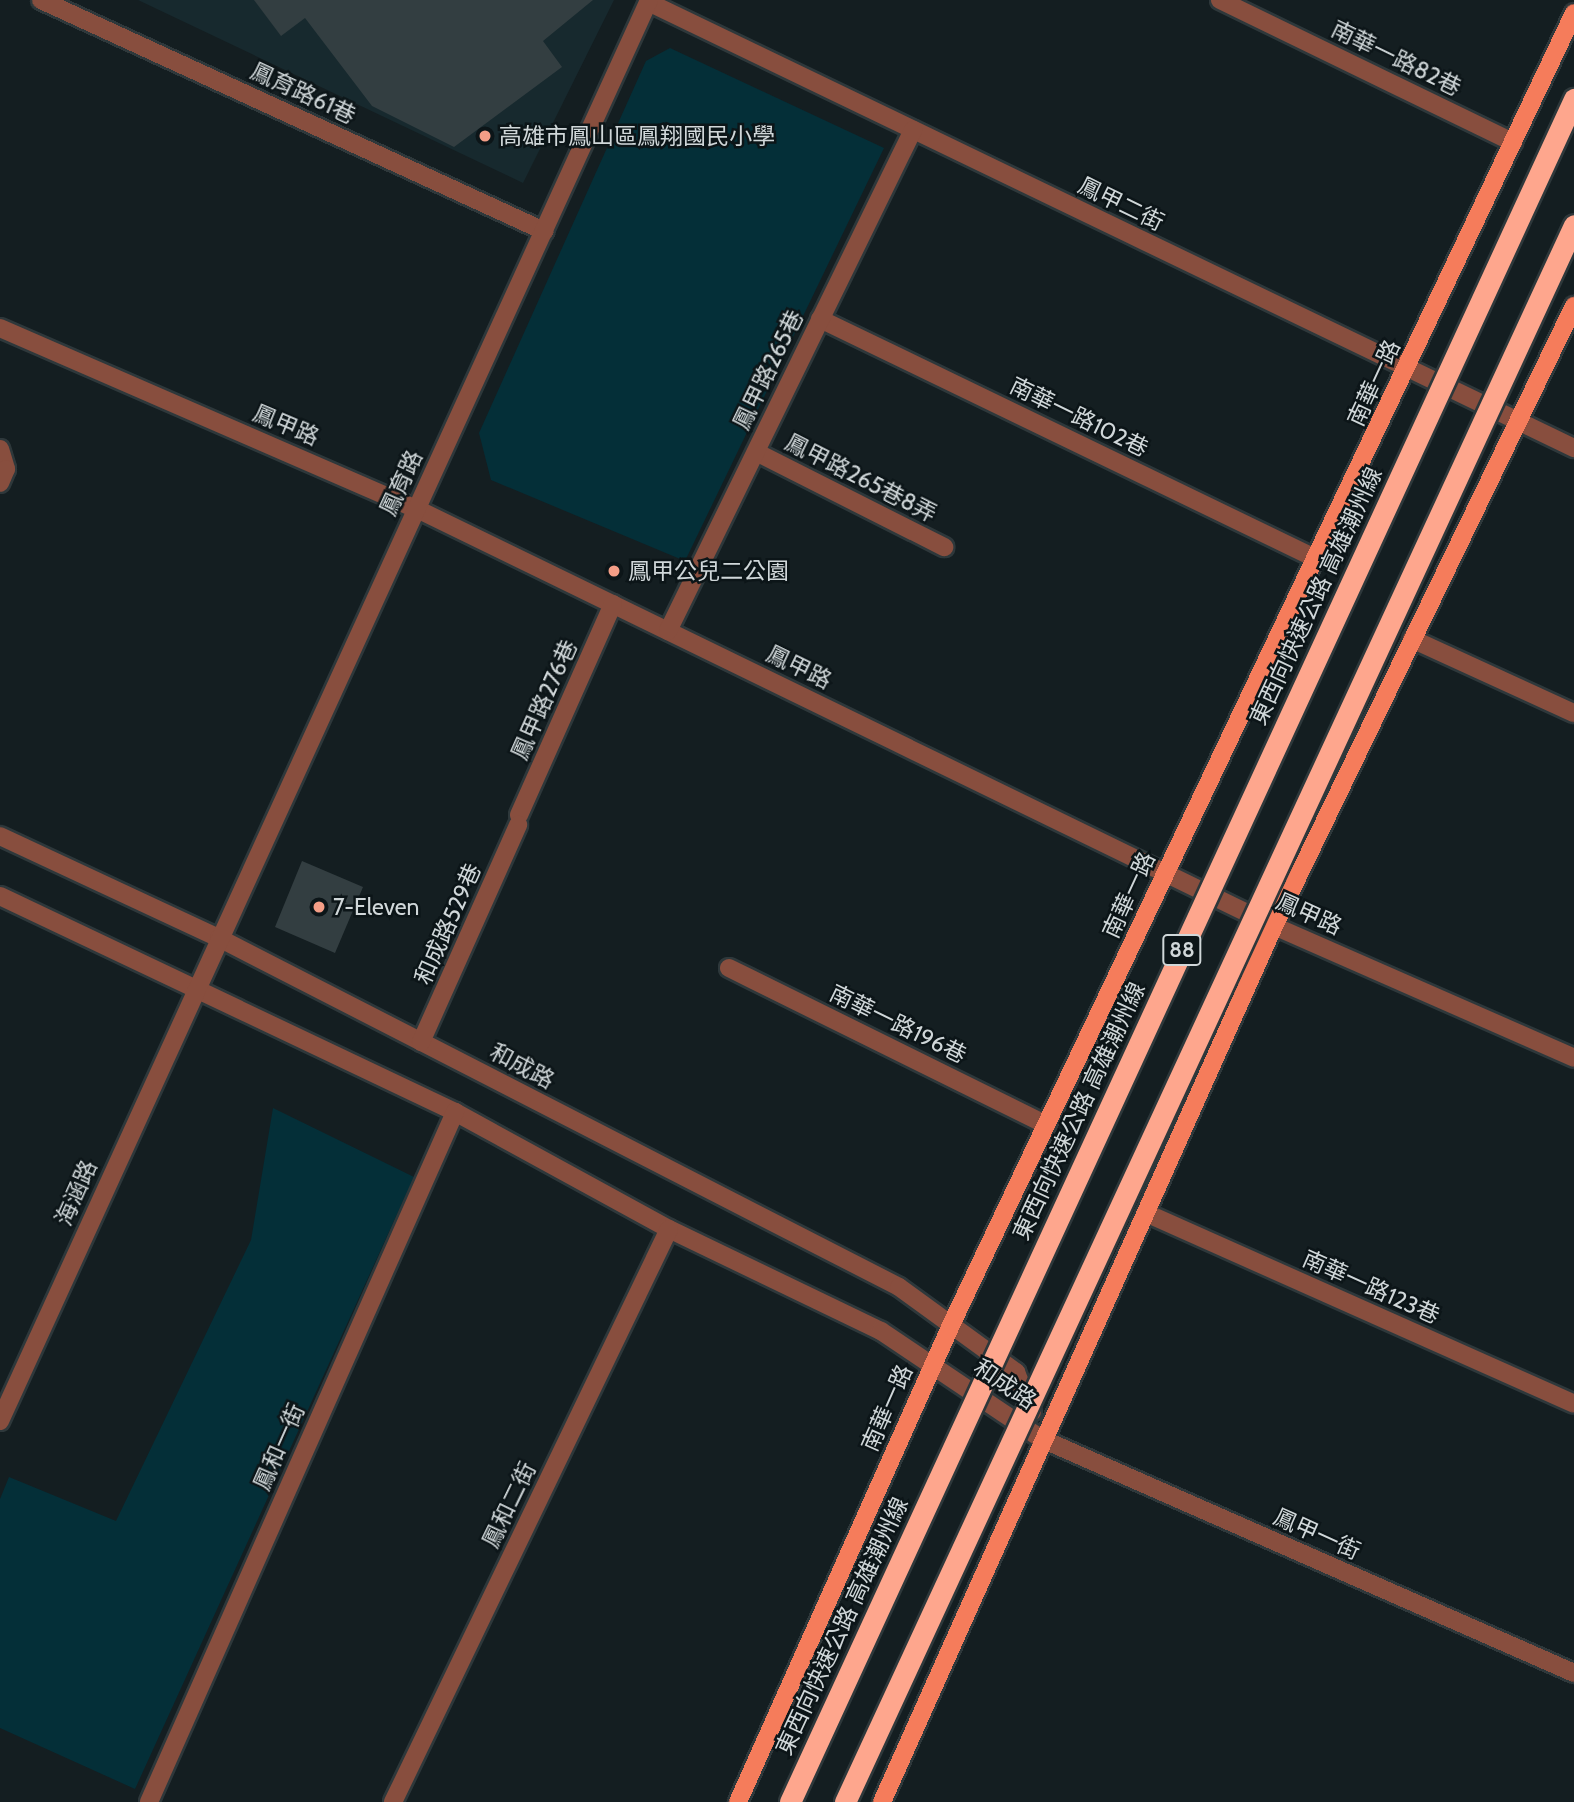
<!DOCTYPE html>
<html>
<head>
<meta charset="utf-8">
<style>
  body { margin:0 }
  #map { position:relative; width:1574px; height:1802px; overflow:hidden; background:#141e21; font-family:Cabin,"Noto Sans TC",sans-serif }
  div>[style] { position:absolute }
  .built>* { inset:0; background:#17292e }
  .green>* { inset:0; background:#042f38 }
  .building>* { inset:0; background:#333e41 }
  .roads { filter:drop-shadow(2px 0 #2e383b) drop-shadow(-2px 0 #2e383b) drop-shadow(0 2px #2e383b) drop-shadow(0 -2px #2e383b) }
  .minor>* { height:18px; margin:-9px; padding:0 9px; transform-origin:9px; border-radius:9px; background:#884e3e }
  .major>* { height:18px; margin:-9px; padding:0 9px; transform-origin:9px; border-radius:9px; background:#f57c5b }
  .bridges { filter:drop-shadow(2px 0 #2e383b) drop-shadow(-2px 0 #2e383b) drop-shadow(0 2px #2e383b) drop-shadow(0 -2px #2e383b) }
  .highway-bridge>* { height:21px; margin:-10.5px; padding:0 10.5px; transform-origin:10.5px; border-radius:10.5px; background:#fea68d }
  .dots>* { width:19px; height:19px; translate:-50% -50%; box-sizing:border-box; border:4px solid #0c1518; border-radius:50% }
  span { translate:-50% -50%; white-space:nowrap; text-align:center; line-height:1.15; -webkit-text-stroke:5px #0c1518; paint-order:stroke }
  .shield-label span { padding:2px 5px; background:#0c1518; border:2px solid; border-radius:5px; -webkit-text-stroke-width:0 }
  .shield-label { font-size:21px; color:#d0d7d9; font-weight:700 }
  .street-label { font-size:23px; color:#d0d7d9 }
  .poi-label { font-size:23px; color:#d0d7d9 }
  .left { translate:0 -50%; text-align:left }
</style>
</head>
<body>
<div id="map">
  <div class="built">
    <div style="clip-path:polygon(138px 0,614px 0,523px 183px)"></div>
  </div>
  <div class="green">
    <div style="clip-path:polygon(670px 48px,884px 148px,685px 561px,491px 480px,479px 433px,646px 61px)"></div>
    <div style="clip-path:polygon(273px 1108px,414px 1177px,135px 1789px,0 1728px,0 1499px,9px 1477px,116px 1521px,251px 1240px)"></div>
  </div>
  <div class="building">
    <div style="clip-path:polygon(254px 0,593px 0,543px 41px,562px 67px,454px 147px,372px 106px,305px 18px,281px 36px)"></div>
    <div style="clip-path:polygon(302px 861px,363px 887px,335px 953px,275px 927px)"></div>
  </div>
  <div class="roads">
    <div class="minor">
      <div style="left:41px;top:0;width:554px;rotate:24.67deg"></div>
      <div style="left:1220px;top:0;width:326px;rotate:25.9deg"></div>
      <div style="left:648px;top:2px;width:1028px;rotate:25.72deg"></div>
      <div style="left:820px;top:319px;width:552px;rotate:25.78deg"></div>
      <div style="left:0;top:328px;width:455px;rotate:23.5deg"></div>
      <div style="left:417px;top:509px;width:953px;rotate:25.95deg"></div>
      <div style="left:1274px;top:926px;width:328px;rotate:23.7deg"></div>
      <div style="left:0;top:449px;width:21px;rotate:73deg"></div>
      <div style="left:6px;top:469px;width:15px;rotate:113deg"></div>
      <div style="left:756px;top:452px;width:211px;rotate:26.8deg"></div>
      <div style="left:668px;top:631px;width:558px;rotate:-63.94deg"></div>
      <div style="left:1412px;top:639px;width:178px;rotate:24.6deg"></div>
      <div style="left:519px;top:815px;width:231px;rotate:-66deg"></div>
      <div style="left:0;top:836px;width:242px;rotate:25deg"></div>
      <div style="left:219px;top:938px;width:764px;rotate:27.17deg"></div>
      <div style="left:899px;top:1287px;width:145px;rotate:36deg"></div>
      <div style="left:1016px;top:1372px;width:43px;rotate:68.2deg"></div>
      <div style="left:0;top:896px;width:504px;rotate:25.39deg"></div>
      <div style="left:455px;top:1112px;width:244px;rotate:28.7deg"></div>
      <div style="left:669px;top:1229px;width:235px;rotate:25.7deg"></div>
      <div style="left:881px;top:1331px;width:194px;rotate:33.9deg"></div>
      <div style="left:1042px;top:1439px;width:581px;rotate:23.74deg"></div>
      <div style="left:729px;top:968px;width:354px;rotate:26.3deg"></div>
      <div style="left:421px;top:1042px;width:238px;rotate:-65.9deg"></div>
      <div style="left:1148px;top:1214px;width:466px;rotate:24deg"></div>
      <div style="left:0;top:1421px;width:1562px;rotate:-65.45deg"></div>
      <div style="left:149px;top:1802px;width:755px;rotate:-66.08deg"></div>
      <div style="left:393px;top:1802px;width:636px;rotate:-64.28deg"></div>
    </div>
    <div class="major">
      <div style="left:738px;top:1802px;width:525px;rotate:-65.93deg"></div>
      <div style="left:952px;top:1323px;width:1450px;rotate:-64.6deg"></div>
      <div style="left:882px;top:1802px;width:960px;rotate:-65.89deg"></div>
      <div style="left:1274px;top:926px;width:689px;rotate:-64.18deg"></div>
    </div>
  </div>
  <div class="bridges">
    <div class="highway-bridge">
      <div style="left:790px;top:1802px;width:1875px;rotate:-65.28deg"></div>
      <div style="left:845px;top:1802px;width:1737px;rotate:-65.19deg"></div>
    </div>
  </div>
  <div class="dots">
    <div style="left:485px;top:136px;background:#f49e87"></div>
    <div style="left:614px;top:571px;background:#f49e87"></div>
    <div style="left:319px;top:907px;background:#f49e87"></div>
  </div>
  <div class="shield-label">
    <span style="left:1182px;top:950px">88</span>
  </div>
  <div class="street-label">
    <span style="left:1396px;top:58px;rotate:26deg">南華一路82巷</span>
    <span style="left:303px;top:93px;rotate:25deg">鳳育路61巷</span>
    <span style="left:1121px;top:204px;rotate:26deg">鳳甲二街</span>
    <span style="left:768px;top:370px;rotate:-64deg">鳳甲路265巷</span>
    <span style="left:1374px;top:383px;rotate:-65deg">南華一路</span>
    <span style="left:1079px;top:417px;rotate:26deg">南華一路102巷</span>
    <span style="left:286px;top:425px;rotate:23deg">鳳甲路</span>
    <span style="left:861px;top:478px;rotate:27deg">鳳甲路265巷8弄</span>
    <span style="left:401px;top:483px;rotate:-65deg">鳳育路</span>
    <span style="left:1316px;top:596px;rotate:-65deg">東西向快速公路 高雄潮州線</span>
    <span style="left:799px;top:667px;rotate:26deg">鳳甲路</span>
    <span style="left:544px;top:700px;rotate:-66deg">鳳甲路276巷</span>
    <span style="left:1129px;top:895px;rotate:-65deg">南華一路</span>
    <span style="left:1309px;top:914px;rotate:24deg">鳳甲路</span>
    <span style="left:448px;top:924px;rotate:-66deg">和成路529巷</span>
    <span style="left:898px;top:1024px;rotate:26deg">南華一路196巷</span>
    <span style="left:522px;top:1066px;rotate:28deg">和成路</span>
    <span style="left:1079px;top:1111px;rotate:-65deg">東西向快速公路 高雄潮州線</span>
    <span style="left:76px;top:1193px;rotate:-66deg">海涵路</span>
    <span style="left:1371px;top:1287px;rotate:24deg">南華一路123巷</span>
    <span style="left:1005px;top:1384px;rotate:34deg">和成路</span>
    <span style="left:887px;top:1408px;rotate:-66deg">南華一路</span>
    <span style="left:279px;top:1447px;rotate:-66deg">鳳和一街</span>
    <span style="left:509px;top:1505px;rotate:-64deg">鳳和二街</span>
    <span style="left:1317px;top:1534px;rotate:24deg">鳳甲一街</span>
    <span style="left:842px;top:1626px;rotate:-65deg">東西向快速公路 高雄潮州線</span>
  </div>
  <div class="poi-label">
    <span class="left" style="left:499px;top:136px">高雄市鳳山區鳳翔國民小學</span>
    <span class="left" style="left:628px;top:571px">鳳甲公兒二公園</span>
    <span class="left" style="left:333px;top:907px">7-Eleven</span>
  </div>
</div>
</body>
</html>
